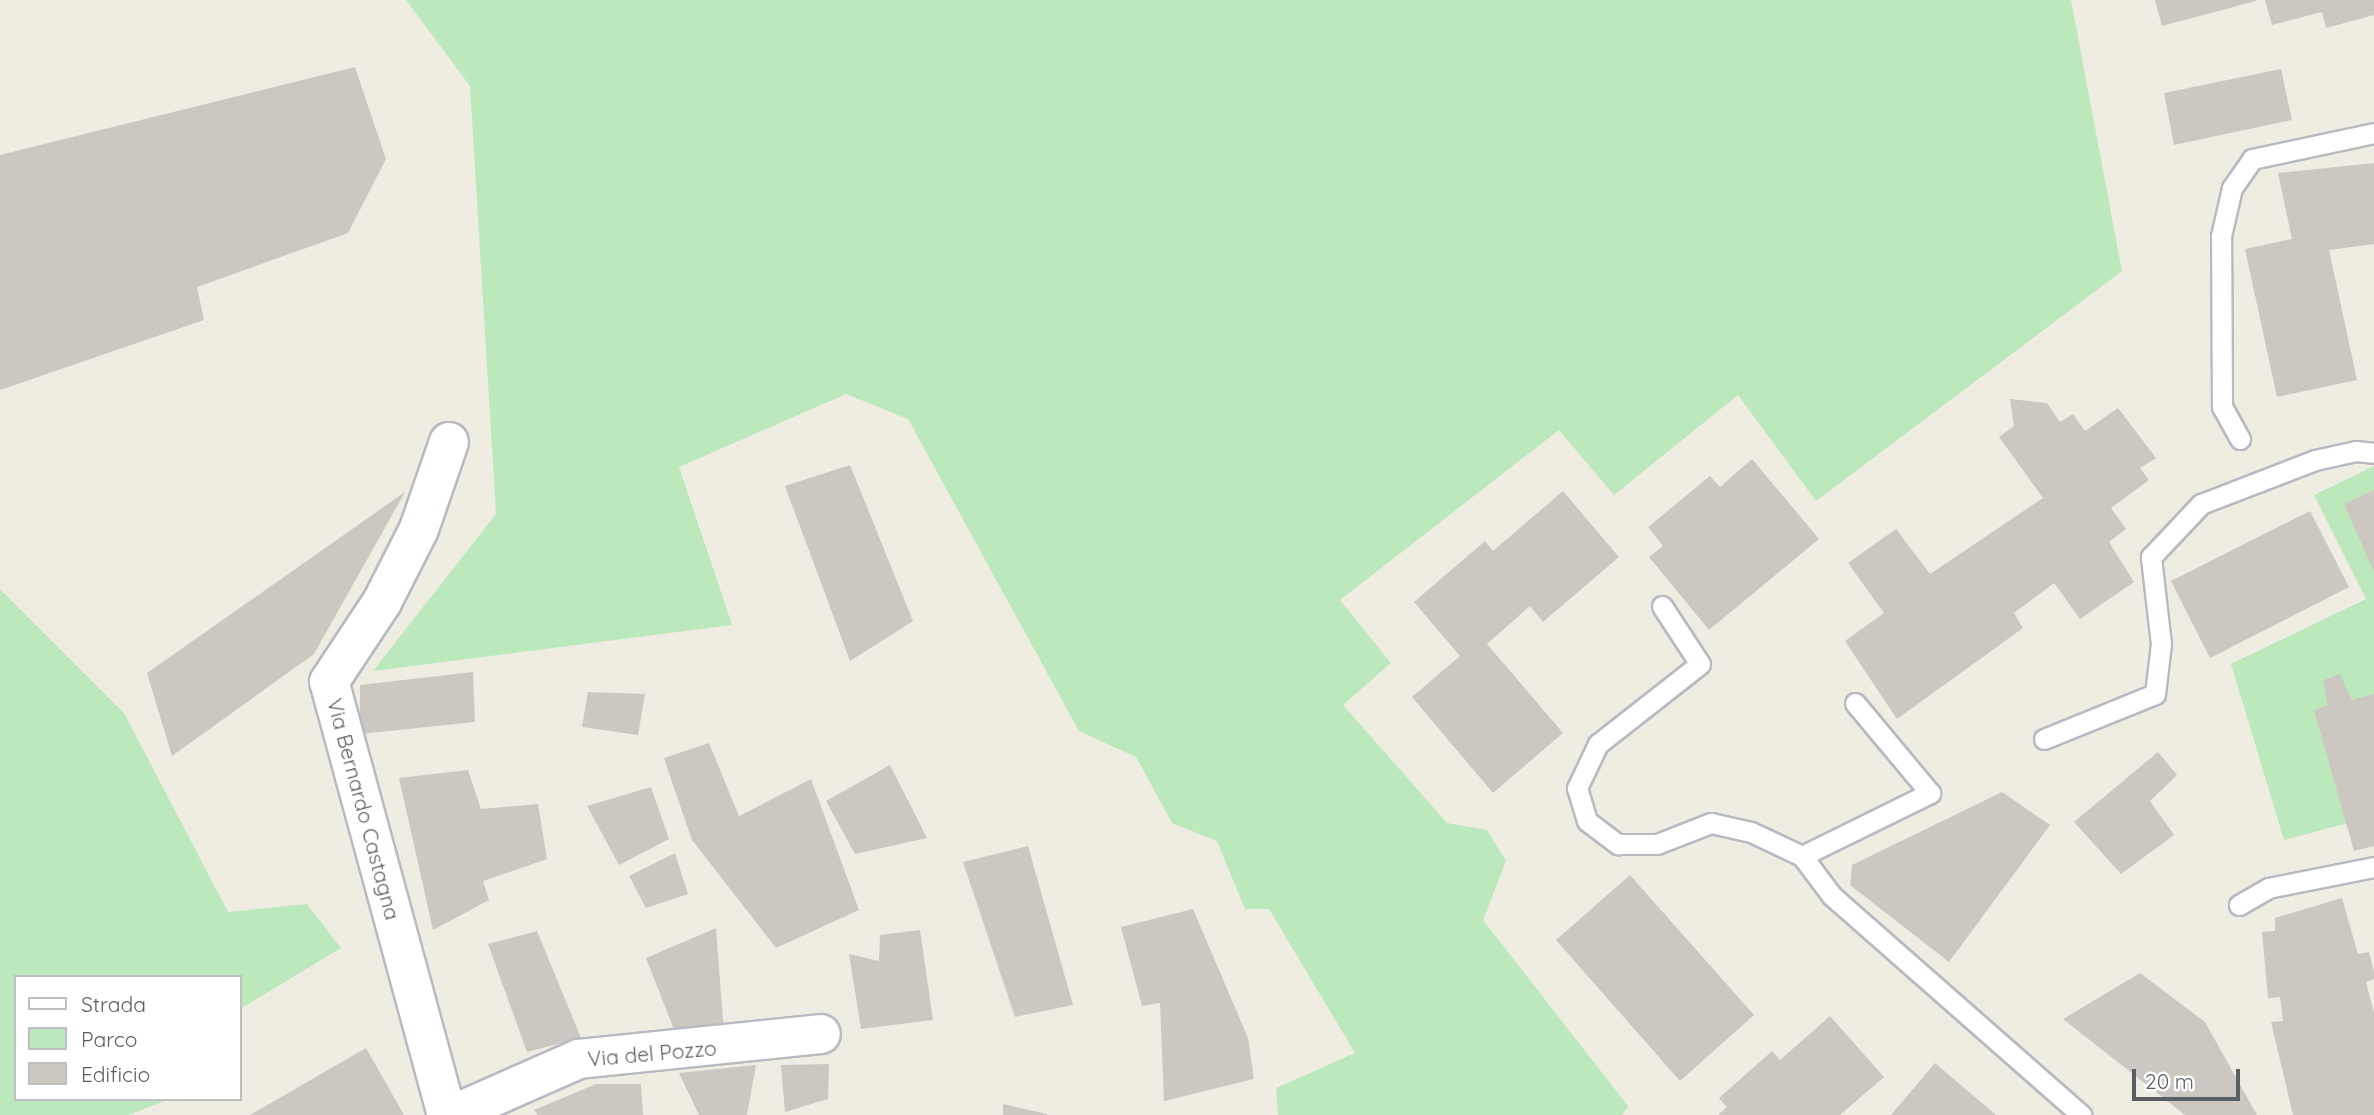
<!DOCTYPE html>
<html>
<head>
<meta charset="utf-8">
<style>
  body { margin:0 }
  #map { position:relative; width:2374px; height:1115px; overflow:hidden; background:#efece2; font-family:Quicksand,sans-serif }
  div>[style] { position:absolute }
  .green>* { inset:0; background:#bce9bb }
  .building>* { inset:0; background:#ccc8c1 }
  .roads { filter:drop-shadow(2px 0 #b7bac0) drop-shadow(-2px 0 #b7bac0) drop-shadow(0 2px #b7bac0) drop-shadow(0 -2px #b7bac0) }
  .lane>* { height:19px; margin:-9.5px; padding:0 9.5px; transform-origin:9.5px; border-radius:9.5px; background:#fff }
  .street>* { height:38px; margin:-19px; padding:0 19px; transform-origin:19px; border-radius:19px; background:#fff }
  span { translate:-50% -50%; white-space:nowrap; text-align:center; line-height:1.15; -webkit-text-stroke:5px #fff; paint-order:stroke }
  .street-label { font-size:21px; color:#5a5f64 }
  .legend { position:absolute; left:14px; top:975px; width:228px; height:126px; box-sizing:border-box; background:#fff; border:2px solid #bdbfc1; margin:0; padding:9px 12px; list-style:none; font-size:21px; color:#5a5f64 }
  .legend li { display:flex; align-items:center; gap:14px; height:35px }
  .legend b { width:35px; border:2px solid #bdbfc1 }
  .scale { position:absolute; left:2132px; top:1069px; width:108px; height:32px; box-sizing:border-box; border:4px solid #5a5f64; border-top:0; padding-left:9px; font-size:21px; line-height:24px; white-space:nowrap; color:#5a5f64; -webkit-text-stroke:5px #fff; paint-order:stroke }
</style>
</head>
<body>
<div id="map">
  <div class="green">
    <div style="clip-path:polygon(406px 0,2071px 0,2122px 271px,1816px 501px,1738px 395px,1614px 495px,1559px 430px,1340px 600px,1391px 663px,1343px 705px,1447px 823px,1487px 830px,1506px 861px,1483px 920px,1628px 1106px,1622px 1115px,1278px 1115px,1276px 1088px,1355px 1053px,1269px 909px,1245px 909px,1217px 841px,1172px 823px,1136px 757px,1079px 731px,908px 419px,846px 394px,679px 467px,732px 625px,373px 671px,496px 514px,470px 86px)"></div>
    <div style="clip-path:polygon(2374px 466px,2374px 816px,2284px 840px,2231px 664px,2366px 599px,2314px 495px)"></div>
    <div style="clip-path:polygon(0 589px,124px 713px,228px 912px,307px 904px,341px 948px,240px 1009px,240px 977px,16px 977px,16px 1099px,170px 1099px,128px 1115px,0 1115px)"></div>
  </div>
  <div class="building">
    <div style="clip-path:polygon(2155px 0,2256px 0,2256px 1px,2162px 26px)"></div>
    <div style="clip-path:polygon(2265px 0,2374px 0,2374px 15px,2326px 28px,2322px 12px,2272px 25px)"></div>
    <div style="clip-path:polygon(355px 67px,386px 159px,348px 233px,197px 287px,204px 320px,0 390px,0 155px)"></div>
    <div style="clip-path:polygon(2281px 69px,2292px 120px,2174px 145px,2164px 93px)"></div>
    <div style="clip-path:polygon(2374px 163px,2374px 244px,2329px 250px,2357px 380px,2277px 397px,2245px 249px,2292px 239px,2278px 173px)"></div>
    <div style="clip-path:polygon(2010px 399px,2047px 403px,2060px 422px,2073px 414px,2085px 431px,2118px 408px,2156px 458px,2140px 468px,2149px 480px,2111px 508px,2126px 529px,2109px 542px,2134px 582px,2080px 619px,2054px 583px,2014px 613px,2023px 628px,1897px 719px,1845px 641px,1884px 613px,1848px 563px,1896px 529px,1930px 574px,2043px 498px,1999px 437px,2014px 426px)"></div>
    <div style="clip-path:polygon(1752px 459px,1819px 539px,1709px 630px,1649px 557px,1663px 546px,1648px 527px,1710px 476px,1720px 487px)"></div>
    <div style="clip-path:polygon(850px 465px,913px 621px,850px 661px,785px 486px)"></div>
    <div style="clip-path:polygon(2374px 490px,2374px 572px,2344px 504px)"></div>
    <div style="clip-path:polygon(1563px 491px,1619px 557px,1543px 622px,1530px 606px,1487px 644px,1563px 733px,1493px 793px,1412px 697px,1460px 656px,1414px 602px,1485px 541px,1493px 551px)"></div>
    <div style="clip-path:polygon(405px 492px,314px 654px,172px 756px,147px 673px)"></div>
    <div style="clip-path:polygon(2310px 511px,2349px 587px,2210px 658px,2171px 581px)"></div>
    <div style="clip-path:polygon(473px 672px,475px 722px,360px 734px,360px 685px)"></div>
    <div style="clip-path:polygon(2340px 674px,2352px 700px,2374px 694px,2374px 846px,2354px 851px,2314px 710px,2328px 705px,2323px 680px)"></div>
    <div style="clip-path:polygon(588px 692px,645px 694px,638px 735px,582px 727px)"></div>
    <div style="clip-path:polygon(709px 743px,739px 816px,811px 779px,859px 910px,776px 948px,692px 840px,672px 782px,664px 758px)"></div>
    <div style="clip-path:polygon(2158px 752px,2177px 775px,2150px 801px,2174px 835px,2121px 874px,2074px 822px)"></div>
    <div style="clip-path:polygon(890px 765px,927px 838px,855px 854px,826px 801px)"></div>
    <div style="clip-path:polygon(468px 770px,481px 809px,538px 804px,547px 859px,483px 881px,489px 900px,433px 930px,399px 778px)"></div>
    <div style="clip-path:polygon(651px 787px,669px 839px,619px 865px,587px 806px)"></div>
    <div style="clip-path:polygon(2002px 792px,2050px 825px,1949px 962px,1850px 885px,1852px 865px)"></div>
    <div style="clip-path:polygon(1028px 846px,1073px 1005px,1015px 1017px,963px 862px)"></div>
    <div style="clip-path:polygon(675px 853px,688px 894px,646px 908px,629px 876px)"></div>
    <div style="clip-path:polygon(1630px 875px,1754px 1015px,1680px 1081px,1556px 940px)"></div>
    <div style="clip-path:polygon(2342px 898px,2358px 954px,2369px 952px,2374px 972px,2374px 979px,2366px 982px,2374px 1013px,2374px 1115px,2293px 1115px,2271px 1022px,2283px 1021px,2280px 997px,2268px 998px,2262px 932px,2275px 931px,2275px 918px)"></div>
    <div style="clip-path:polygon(1193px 909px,1248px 1038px,1254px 1079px,1164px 1101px,1160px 1003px,1142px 1006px,1121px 927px)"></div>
    <div style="clip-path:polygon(716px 928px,724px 1033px,675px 1032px,646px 958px)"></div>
    <div style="clip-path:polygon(920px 930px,933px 1020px,861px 1029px,849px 954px,879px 961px,880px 935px)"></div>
    <div style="clip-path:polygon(537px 931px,581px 1038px,527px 1052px,488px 944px)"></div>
    <div style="clip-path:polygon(2140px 973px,2205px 1022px,2257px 1115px,2185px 1115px,2063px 1019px)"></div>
    <div style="clip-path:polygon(1830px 1016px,1884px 1077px,1840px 1115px,1718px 1115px,1727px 1107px,1719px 1098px,1772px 1051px,1780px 1060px)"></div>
    <div style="clip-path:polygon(366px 1048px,404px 1115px,250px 1115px)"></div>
    <div style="clip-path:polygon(1935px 1063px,1996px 1115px,1891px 1115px)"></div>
    <div style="clip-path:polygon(829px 1064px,828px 1099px,785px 1112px,781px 1065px)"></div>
    <div style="clip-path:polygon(756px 1065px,747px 1115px,699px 1115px,679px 1073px)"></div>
    <div style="clip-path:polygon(596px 1084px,641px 1084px,643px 1115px,538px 1115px,534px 1110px)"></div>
    <div style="clip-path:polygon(1003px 1104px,1047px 1114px,1047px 1115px,1003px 1115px)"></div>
  </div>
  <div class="roads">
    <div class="lane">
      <div style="left:2240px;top:439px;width:37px;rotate:-119deg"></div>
      <div style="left:2222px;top:407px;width:171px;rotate:-90.3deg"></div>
      <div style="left:2221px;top:236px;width:49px;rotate:-77.1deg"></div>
      <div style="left:2232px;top:188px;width:35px;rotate:-55deg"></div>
      <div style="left:2252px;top:159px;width:125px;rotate:-12deg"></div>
      <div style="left:1662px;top:606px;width:69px;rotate:56.8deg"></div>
      <div style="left:1700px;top:664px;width:130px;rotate:141.9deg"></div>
      <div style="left:1598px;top:744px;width:49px;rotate:115.5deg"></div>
      <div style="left:1577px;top:788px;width:34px;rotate:73deg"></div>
      <div style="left:1587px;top:821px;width:39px;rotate:37deg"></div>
      <div style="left:1618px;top:844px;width:39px"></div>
      <div style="left:1657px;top:844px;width:58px;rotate:-21.3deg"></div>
      <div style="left:1711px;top:823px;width:41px;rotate:12.7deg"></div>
      <div style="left:1751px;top:832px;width:56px;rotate:25.2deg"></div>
      <div style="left:1802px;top:856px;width:50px;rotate:53.1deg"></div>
      <div style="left:1832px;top:896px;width:332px;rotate:41.3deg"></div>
      <div style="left:2044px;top:739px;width:120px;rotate:-22.1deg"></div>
      <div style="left:2155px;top:694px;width:50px;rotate:-83.2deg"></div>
      <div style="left:2161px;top:644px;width:88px;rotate:-96.6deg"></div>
      <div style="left:2151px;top:557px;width:73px;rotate:-46.7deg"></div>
      <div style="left:2201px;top:504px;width:122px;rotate:-21.1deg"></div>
      <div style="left:2315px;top:460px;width:42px;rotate:-12.4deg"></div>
      <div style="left:2356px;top:451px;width:18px;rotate:6deg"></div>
      <div style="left:1802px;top:856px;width:143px;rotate:-26.2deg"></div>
      <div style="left:1930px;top:793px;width:117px;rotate:-129.8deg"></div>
      <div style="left:2239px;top:905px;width:34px;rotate:-30deg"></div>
      <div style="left:2268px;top:888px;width:108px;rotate:-11.2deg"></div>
    </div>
    <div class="street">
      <div style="left:447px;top:1115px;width:449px;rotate:-105.2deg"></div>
      <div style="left:329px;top:682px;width:96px;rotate:-56.5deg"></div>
      <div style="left:382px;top:602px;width:82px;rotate:-63.1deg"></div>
      <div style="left:419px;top:529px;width:92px;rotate:-71deg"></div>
      <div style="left:452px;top:1115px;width:139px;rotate:-23.8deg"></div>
      <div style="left:579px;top:1059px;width:243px;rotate:-5.9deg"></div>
    </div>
  </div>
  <div class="street-label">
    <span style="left:364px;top:809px;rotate:75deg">Via Bernardo Castagna</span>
    <span style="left:652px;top:1053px;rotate:-5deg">Via del Pozzo</span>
  </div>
  <ul class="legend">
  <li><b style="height:9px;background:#fff"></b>Strada</li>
  <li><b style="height:19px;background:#bce9bb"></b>Parco</li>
  <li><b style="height:19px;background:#ccc8c1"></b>Edificio</li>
  </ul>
  <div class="scale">20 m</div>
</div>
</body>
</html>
